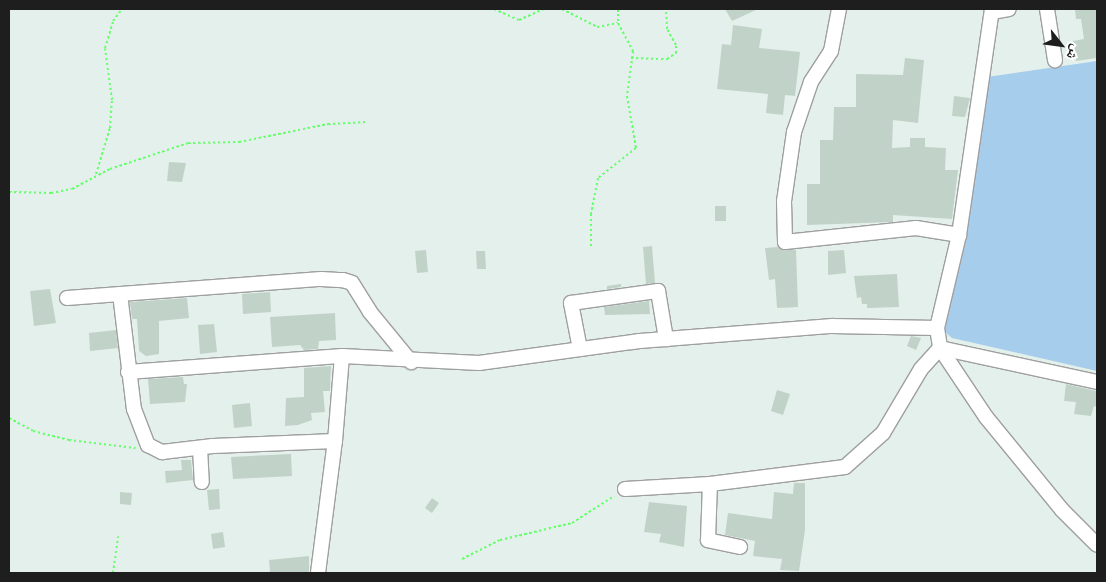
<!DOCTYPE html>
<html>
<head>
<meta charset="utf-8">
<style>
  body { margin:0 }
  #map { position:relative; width:1106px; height:582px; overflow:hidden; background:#e4f0eb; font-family:"Archivo Narrow","Noto Naskh Arabic",sans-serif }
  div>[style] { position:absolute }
  .grass>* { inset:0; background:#a7cdec }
  .building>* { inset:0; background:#c1d3c8 }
  .path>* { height:2px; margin-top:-1px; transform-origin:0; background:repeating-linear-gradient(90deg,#66ff6c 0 2.5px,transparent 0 5px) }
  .roads { filter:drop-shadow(1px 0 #9f9f9f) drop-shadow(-1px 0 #9f9f9f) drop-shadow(0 1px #9f9f9f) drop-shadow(0 -1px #9f9f9f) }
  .minor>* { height:14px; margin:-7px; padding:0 7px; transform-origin:7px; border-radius:7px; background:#fff }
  span { translate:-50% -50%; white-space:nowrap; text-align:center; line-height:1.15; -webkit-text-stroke:4.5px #fff; paint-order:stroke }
  .frame { position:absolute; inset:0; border:10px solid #1e1e1e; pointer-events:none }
  .north { position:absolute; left:1036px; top:20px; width:50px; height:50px; -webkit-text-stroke:4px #fff; paint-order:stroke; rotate:120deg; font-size:14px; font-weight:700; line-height:20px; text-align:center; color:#1e1e1e }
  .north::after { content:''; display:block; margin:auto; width:18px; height:22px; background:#1e1e1e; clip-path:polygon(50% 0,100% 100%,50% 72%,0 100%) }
</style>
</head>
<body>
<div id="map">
  <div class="grass">
    <div style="clip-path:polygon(1097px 61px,1097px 371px,952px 338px,945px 332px,946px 322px,967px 237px,987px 77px)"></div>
  </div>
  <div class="building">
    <div style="clip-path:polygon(725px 9px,758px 9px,732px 21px)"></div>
    <div style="clip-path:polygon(1075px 9px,1097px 9px,1097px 58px,1076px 61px,1073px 41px,1084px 39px,1081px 19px,1076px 19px)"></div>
    <div style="clip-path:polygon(733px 25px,762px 29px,759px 48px,800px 52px,795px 96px,785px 95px,783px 115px,766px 113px,768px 94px,717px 89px,722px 44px,731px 45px)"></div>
    <div style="clip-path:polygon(905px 58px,924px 60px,918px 123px,893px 120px,892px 148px,910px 147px,910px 138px,925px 138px,925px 147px,946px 148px,945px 170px,958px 170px,952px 219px,893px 215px,893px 222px,807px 225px,807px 184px,820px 184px,820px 140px,833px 140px,834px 107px,856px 107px,856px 74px,903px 75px)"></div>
    <div style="clip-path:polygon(954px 96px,970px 98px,965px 117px,952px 116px)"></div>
    <div style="clip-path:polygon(169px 162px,186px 163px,182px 182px,167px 181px)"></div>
    <div style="clip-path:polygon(715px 206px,726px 206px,726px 221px,715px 221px)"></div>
    <div style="clip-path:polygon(652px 246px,655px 283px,646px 284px,643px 247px)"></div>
    <div style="clip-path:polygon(778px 247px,796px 250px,798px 307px,777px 308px,775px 279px,769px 280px,765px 248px)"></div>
    <div style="clip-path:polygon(426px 250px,428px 272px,417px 273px,415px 251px)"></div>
    <div style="clip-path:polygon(844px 250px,846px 273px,828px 275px,828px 251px)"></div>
    <div style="clip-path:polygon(476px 251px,485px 251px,486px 269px,477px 269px)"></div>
    <div style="clip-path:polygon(897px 274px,899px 307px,867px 308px,867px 304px,862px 304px,861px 297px,857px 298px,854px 276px)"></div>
    <div style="clip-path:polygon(621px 284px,621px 287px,607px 289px,607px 286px)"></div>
    <div style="clip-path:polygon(50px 289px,56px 323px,34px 326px,30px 291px)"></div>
    <div style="clip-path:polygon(270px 292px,271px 312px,243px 314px,242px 294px)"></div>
    <div style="clip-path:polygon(187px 298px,189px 318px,159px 321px,159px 354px,146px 356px,139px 351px,137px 319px,132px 319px,130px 302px)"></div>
    <div style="clip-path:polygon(649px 301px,650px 314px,605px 315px,604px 307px)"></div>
    <div style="clip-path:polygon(335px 313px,336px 340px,319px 341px,318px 349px,304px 350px,300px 345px,272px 347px,270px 317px)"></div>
    <div style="clip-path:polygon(214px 324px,217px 352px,200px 354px,198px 325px)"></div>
    <div style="clip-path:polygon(116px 330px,118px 348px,90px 351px,89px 333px)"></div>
    <div style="clip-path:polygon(911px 336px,921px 338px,916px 350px,907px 346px)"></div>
    <div style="clip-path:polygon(331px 366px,330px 391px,323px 391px,325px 412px,311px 413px,312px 420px,298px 425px,285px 426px,286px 398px,304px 397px,304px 368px)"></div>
    <div style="clip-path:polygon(183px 377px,184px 384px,187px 384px,185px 402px,150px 404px,148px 379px)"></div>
    <div style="clip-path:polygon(1066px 384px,1096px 391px,1097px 407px,1094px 406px,1091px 416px,1074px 414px,1076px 402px,1064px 401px)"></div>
    <div style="clip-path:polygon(777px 390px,790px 394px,783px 415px,771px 411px)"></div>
    <div style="clip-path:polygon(250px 403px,252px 426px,234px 428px,232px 405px)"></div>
    <div style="clip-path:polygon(291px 454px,292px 476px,233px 479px,231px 457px)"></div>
    <div style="clip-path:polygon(181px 460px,191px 460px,193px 480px,166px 483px,165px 471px,182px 470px)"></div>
    <div style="clip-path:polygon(794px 483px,805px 483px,805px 530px,799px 571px,780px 570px,782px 559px,753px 556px,755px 541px,725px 535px,728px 513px,772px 519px,774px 492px,793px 494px)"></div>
    <div style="clip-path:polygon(219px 489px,220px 509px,209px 510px,207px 490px)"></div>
    <div style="clip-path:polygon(120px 492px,132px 493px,131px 505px,120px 504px)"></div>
    <div style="clip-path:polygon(432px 498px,439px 503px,432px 513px,425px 508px)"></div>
    <div style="clip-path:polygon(649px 502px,687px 506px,684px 547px,659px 542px,661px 534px,644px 532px)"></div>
    <div style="clip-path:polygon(223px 532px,225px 547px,213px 549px,211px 534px)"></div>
    <div style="clip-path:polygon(309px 556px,309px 573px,270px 573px,269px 560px)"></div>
  </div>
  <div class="path">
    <div style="left:494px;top:9px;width:27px;rotate:24deg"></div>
    <div style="left:519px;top:20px;width:27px;rotate:-24deg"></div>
    <div style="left:562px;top:9px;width:39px;rotate:27deg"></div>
    <div style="left:597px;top:27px;width:21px;rotate:-11deg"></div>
    <div style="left:618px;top:23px;width:32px;rotate:62deg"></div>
    <div style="left:633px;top:51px;width:45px;rotate:97.6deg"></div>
    <div style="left:627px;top:96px;width:53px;rotate:80.2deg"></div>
    <div style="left:636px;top:148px;width:48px;rotate:141.7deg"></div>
    <div style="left:598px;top:178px;width:37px;rotate:101deg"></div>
    <div style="left:591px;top:214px;width:33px;rotate:90deg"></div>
    <div style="left:618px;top:9px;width:14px;rotate:90deg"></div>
    <div style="left:631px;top:58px;width:36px;rotate:2deg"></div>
    <div style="left:667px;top:59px;width:11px;rotate:-34deg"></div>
    <div style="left:676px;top:53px;width:8px;rotate:-90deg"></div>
    <div style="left:676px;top:45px;width:18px;rotate:-119deg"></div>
    <div style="left:667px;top:29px;width:20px;rotate:-93deg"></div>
    <div style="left:96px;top:174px;width:48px;rotate:-73.1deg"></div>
    <div style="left:110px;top:128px;width:28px;rotate:-86deg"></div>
    <div style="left:112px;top:100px;width:52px;rotate:-97.7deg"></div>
    <div style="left:105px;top:48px;width:28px;rotate:-73deg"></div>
    <div style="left:113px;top:21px;width:15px;rotate:-53deg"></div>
    <div style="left:9px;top:192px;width:42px;rotate:1.4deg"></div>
    <div style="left:51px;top:193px;width:21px;rotate:-11deg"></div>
    <div style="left:72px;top:189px;width:43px;rotate:-27.8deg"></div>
    <div style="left:110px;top:169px;width:82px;rotate:-18.4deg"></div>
    <div style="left:188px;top:143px;width:51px;rotate:-1.1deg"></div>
    <div style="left:239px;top:142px;width:91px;rotate:-11.4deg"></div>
    <div style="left:328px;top:124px;width:39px;rotate:-3deg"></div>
    <div style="left:9px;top:418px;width:27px;rotate:28deg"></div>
    <div style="left:33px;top:431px;width:37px;rotate:14deg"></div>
    <div style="left:69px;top:440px;width:67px;rotate:6.8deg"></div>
    <div style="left:462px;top:559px;width:42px;rotate:-26.6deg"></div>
    <div style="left:500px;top:540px;width:74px;rotate:-13.3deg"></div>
    <div style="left:572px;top:523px;width:50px;rotate:-32.7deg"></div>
    <div style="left:113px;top:573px;width:37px;rotate:-82deg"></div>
  </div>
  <div class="roads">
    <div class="minor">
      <div style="left:839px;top:9px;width:43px;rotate:100.8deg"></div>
      <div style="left:831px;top:51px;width:37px;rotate:123deg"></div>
      <div style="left:811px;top:82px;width:53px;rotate:108.8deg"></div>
      <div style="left:794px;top:132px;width:70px;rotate:98.2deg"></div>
      <div style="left:784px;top:201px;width:41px;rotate:88.6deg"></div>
      <div style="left:785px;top:242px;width:132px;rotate:-6.1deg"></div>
      <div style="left:916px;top:228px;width:44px;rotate:9.2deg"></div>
      <div style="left:992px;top:9px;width:228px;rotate:98.3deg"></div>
      <div style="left:959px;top:235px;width:96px;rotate:103.3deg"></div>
      <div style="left:937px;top:328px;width:20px;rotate:81deg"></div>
      <div style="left:940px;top:348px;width:83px;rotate:56.3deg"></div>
      <div style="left:986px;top:417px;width:120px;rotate:50.7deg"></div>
      <div style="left:1062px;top:510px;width:49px;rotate:45deg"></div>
      <div style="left:1047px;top:9px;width:52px;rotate:81.1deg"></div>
      <div style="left:992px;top:12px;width:17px;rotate:-10deg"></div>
      <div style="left:120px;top:294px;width:116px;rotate:83.1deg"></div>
      <div style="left:134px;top:409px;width:39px;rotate:69deg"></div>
      <div style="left:148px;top:445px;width:16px;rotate:27deg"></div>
      <div style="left:162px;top:452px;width:51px;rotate:-6.7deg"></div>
      <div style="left:213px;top:446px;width:122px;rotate:-2.3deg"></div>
      <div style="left:67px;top:298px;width:255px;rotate:-4.3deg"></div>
      <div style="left:321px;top:279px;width:22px;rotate:3deg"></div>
      <div style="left:343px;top:280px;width:9px;rotate:18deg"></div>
      <div style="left:352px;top:283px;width:34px;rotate:58deg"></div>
      <div style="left:370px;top:312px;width:65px;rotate:50.6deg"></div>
      <div style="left:580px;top:349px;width:47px;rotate:-101.1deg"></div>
      <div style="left:571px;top:303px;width:88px;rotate:-7.9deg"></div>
      <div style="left:658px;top:291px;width:49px;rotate:80.5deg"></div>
      <div style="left:128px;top:372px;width:215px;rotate:-4.3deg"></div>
      <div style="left:342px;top:356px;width:137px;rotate:2.9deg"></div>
      <div style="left:479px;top:363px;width:162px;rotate:-7.8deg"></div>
      <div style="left:640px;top:341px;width:193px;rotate:-4.5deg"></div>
      <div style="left:832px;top:326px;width:105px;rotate:1.1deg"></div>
      <div style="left:200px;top:448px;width:34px;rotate:87deg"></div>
      <div style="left:625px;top:489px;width:85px;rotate:-3.4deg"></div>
      <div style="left:740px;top:547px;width:33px;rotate:-168deg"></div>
      <div style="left:708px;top:540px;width:56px;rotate:-88deg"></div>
      <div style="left:710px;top:484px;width:136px;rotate:-7.2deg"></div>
      <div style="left:845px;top:467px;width:51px;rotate:-41.8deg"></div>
      <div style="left:883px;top:433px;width:74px;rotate:-59.3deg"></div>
      <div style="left:921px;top:369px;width:28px;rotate:-48deg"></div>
      <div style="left:940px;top:348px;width:161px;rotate:12.2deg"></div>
      <div style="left:318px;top:573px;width:133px;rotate:-82.7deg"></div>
      <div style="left:335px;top:441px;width:85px;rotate:-85.3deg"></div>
    </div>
  </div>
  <div class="frame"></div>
  <div class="north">ش</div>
</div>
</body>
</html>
